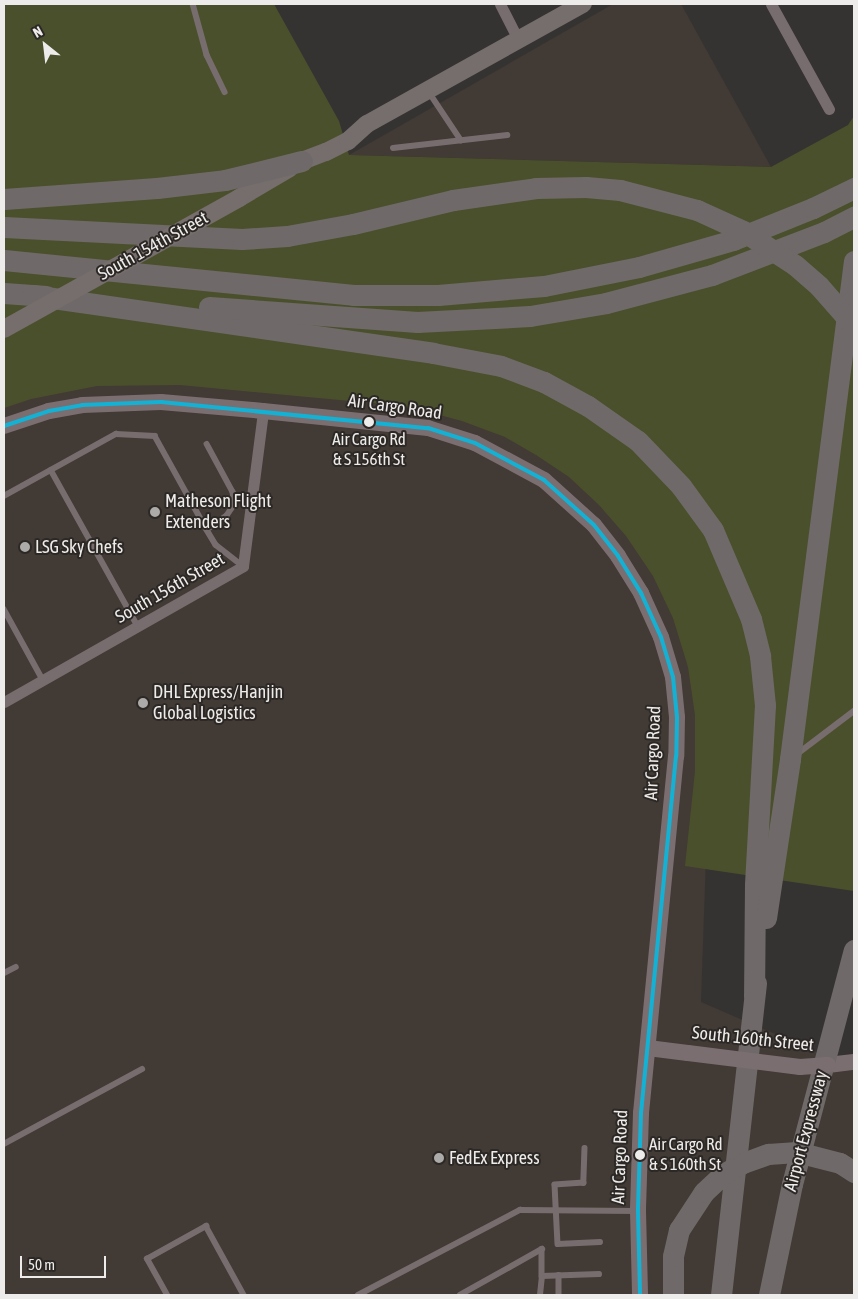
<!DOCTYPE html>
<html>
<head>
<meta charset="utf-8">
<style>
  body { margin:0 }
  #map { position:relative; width:858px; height:1299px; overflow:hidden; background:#353331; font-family:"Asap Condensed",sans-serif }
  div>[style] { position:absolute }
  .built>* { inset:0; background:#423a34 }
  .green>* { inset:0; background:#4b502c }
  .lane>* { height:5.5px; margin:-2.75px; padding:0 2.75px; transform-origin:2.75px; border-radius:2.75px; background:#786d6e }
  .street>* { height:11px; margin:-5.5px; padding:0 5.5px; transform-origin:5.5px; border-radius:5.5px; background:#786d6e }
  .secondary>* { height:16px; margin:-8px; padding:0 8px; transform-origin:8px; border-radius:8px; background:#7b6e71 }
  .primary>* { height:18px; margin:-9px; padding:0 9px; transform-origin:9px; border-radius:9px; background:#766d6d }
  .highway>* { height:21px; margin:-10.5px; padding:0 10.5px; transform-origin:10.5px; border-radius:10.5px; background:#6f6a69 }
  .secondary-bridge>* { height:16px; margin:-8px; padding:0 8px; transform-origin:8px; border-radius:8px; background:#7b6e71 }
  .primary-bridge>* { height:18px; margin:-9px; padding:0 9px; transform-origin:9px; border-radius:9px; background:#766d6d }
  .highway-bridge>* { height:21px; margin:-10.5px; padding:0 10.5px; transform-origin:10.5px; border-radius:10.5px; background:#6f6a69 }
  .bus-1>* { height:4px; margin:-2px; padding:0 2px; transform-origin:2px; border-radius:2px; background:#13b2d5 }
  .dots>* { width:14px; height:14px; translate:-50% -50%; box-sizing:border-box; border:2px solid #2c2826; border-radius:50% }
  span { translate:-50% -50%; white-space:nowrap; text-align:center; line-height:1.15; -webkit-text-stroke:4px #2c2826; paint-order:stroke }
  .bus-label { font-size:17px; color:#eeecea }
  .left { translate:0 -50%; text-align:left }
  .street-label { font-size:18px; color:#eeecea }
  .poi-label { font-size:18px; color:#eeecea }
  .frame { position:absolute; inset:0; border:5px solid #eeecea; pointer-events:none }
  .north { position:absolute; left:20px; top:20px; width:50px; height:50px; -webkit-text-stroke:4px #2c2826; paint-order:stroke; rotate:331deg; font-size:14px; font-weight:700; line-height:20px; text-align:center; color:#eeecea }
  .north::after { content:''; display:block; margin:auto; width:18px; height:22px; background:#eeecea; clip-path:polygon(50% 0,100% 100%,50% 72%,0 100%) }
  .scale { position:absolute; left:20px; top:1256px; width:86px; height:22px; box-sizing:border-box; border:2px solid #eeecea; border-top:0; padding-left:6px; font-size:15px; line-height:18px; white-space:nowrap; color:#eeecea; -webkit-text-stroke:4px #2c2826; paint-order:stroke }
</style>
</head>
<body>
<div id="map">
  <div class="built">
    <div style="clip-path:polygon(613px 4px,681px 4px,771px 167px,349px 155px)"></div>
    <div style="clip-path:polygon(104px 369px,474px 405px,582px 466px,663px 551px,712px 681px,701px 1002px,854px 1068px,854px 1295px,4px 1295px,4px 380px)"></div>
  </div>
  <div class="green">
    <div style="clip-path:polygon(4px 4px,274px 4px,339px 121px,349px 155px,771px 167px,848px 125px,854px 116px,854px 891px,685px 866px,695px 771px,695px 715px,688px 667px,673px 618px,653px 576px,626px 536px,599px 505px,569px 477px,536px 455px,505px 437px,462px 421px,425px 411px,393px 405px,180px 385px,97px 386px,31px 399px,4px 408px)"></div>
  </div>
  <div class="lane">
    <div style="left:193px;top:4px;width:53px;rotate:74.6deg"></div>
    <div style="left:207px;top:55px;width:41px;rotate:64.1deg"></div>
    <div style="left:429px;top:92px;width:58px;rotate:56.3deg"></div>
    <div style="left:393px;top:148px;width:115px;rotate:-6.5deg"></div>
    <div style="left:207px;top:444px;width:55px;rotate:61.6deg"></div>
    <div style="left:233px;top:492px;width:12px;rotate:81deg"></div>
    <div style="left:235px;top:504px;width:14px;rotate:124deg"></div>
    <div style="left:227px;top:516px;width:24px;rotate:145deg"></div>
    <div style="left:207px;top:530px;width:17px;rotate:59deg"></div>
    <div style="left:216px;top:545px;width:34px;rotate:38deg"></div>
    <div style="left:51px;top:470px;width:179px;rotate:60.9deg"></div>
    <div style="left:4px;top:496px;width:128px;rotate:-29deg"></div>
    <div style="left:116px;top:434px;width:39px;rotate:3deg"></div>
    <div style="left:155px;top:436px;width:107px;rotate:61deg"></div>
    <div style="left:4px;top:609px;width:81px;rotate:61.2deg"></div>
    <div style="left:796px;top:755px;width:73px;rotate:-37.2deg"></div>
    <div style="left:4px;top:973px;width:13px;rotate:-27deg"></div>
    <div style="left:4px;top:1144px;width:157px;rotate:-28.5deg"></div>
    <div style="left:585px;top:1148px;width:35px;rotate:92deg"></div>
    <div style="left:584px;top:1183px;width:29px;rotate:176deg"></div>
    <div style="left:555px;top:1185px;width:59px;rotate:87.1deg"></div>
    <div style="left:558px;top:1244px;width:42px;rotate:-2.7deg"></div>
    <div style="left:559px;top:1275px;width:20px;rotate:90deg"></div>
    <div style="left:167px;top:1295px;width:41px;rotate:-119.1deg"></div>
    <div style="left:147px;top:1259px;width:68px;rotate:-29.2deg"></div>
    <div style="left:206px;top:1226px;width:79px;rotate:61.2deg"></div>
    <div style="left:358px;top:1295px;width:183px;rotate:-27.7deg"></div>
    <div style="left:520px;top:1210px;width:116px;rotate:0.5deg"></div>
    <div style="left:460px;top:1295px;width:94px;rotate:-29.3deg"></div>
    <div style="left:542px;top:1249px;width:27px;rotate:90deg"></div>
    <div style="left:542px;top:1276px;width:57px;rotate:-2deg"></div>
    <div style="left:540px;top:1295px;width:19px;rotate:-84deg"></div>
  </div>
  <div class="street">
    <div style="left:500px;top:4px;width:39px;rotate:63deg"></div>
    <div style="left:771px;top:4px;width:120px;rotate:61.1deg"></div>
    <div style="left:4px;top:702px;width:275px;rotate:-29.6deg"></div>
    <div style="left:243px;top:566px;width:156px;rotate:-82.6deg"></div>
  </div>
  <div class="secondary">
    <div style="left:4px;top:426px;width:47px;rotate:-18.4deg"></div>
    <div style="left:49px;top:411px;width:34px;rotate:-10deg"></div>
    <div style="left:82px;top:405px;width:79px;rotate:-2.2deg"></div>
    <div style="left:161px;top:402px;width:102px;rotate:5deg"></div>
    <div style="left:263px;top:411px;width:166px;rotate:5.9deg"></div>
    <div style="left:428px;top:428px;width:49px;rotate:17.7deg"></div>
    <div style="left:475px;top:443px;width:78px;rotate:28.2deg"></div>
    <div style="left:544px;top:480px;width:67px;rotate:42deg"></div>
    <div style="left:594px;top:525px;width:39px;rotate:52deg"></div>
    <div style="left:618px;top:556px;width:44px;rotate:58.1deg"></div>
    <div style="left:641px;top:593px;width:48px;rotate:65.6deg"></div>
    <div style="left:661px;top:637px;width:42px;rotate:73.3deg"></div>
    <div style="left:673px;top:677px;width:40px;rotate:84.3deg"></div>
    <div style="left:677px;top:717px;width:39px;rotate:91deg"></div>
    <div style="left:676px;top:756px;width:359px;rotate:95.6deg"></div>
    <div style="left:641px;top:1113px;width:98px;rotate:91.8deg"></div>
    <div style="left:638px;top:1211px;width:84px;rotate:88.6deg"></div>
    <div style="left:648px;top:1048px;width:40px;rotate:7.1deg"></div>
    <div style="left:828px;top:1065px;width:26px;rotate:-7deg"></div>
  </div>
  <div class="primary">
    <div style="left:302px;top:161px;width:26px;rotate:-21deg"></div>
    <div style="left:326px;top:152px;width:25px;rotate:-27deg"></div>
    <div style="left:348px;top:141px;width:25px;rotate:-42deg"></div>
    <div style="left:367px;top:124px;width:247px;rotate:-29.1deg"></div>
    <div style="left:239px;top:198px;width:59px;rotate:-30.5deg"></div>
  </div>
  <div class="highway">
    <div style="left:4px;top:199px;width:153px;rotate:-4.1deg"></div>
    <div style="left:157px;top:188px;width:68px;rotate:-6.7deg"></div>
    <div style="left:225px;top:180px;width:79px;rotate:-13.9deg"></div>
    <div style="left:4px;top:227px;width:238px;rotate:2.9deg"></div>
    <div style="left:242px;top:239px;width:45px;rotate:-3.8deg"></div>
    <div style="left:287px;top:236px;width:67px;rotate:-10.3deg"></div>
    <div style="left:353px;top:224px;width:103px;rotate:-13.5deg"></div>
    <div style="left:453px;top:200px;width:84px;rotate:-8.2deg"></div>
    <div style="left:536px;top:188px;width:50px;rotate:-1.1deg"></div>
    <div style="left:586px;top:187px;width:34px;rotate:5deg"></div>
    <div style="left:620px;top:190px;width:80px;rotate:14.6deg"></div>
    <div style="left:4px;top:260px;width:351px;rotate:5.7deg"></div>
    <div style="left:353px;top:295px;width:85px"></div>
    <div style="left:438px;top:295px;width:106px;rotate:-4.9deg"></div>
    <div style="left:544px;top:286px;width:97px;rotate:-11.3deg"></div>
    <div style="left:639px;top:267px;width:98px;rotate:-16deg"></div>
    <div style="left:733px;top:240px;width:86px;rotate:-21.8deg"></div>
    <div style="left:813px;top:208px;width:46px;rotate:-26deg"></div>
    <div style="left:4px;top:293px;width:42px;rotate:4.1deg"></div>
    <div style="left:32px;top:295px;width:405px;rotate:8.2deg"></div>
    <div style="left:433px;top:353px;width:69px;rotate:10.8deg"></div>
    <div style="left:501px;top:366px;width:46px;rotate:20.4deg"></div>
    <div style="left:544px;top:382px;width:50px;rotate:28.6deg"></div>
    <div style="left:588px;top:406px;width:61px;rotate:35deg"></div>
    <div style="left:638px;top:441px;width:62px;rotate:46.3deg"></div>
    <div style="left:681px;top:486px;width:54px;rotate:54deg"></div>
    <div style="left:713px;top:530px;width:97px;rotate:66.9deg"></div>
    <div style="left:751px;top:619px;width:38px;rotate:76deg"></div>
    <div style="left:760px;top:656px;width:49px;rotate:84.2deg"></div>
    <div style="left:765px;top:705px;width:180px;rotate:93.2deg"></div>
    <div style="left:755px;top:885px;width:111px;rotate:90.5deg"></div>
    <div style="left:209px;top:307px;width:209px;rotate:4.1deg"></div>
    <div style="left:417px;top:322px;width:113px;rotate:-3deg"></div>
    <div style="left:530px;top:316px;width:77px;rotate:-9.7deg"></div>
    <div style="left:606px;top:303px;width:110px;rotate:-14.8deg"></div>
    <div style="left:712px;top:275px;width:120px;rotate:-21deg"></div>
    <div style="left:824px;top:232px;width:34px;rotate:-27deg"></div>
    <div style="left:766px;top:918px;width:161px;rotate:-81.4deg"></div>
    <div style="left:790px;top:759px;width:502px;rotate:-82.68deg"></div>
    <div style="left:840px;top:1163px;width:17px;rotate:33deg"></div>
    <div style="left:673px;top:1295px;width:39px;rotate:-90deg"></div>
    <div style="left:673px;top:1256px;width:27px;rotate:-77deg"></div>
    <div style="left:679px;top:1230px;width:45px;rotate:-56.7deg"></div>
    <div style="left:721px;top:1295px;width:314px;rotate:-83.6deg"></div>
    <div style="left:769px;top:1295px;width:113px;rotate:-78.3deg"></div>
    <div style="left:792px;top:1184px;width:242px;rotate:-75.2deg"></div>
  </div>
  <div class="secondary-bridge">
    <div style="left:688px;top:1053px;width:113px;rotate:7.1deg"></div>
    <div style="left:800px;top:1067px;width:28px;rotate:-4deg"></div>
  </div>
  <div class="primary-bridge">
    <div style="left:4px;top:329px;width:269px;rotate:-29.1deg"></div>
  </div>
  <div class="highway-bridge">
    <div style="left:697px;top:210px;width:51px;rotate:24.5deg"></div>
    <div style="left:743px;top:231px;width:62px;rotate:33.2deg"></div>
    <div style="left:795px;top:265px;width:32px;rotate:41deg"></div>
    <div style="left:819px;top:286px;width:53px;rotate:48.8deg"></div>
    <div style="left:704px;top:1192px;width:26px;rotate:-43deg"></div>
    <div style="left:723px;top:1174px;width:23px;rotate:-29deg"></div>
    <div style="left:743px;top:1163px;width:27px;rotate:-20deg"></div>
    <div style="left:768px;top:1154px;width:29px;rotate:-4deg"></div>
    <div style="left:797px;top:1152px;width:44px;rotate:14.3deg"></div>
  </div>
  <div class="bus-1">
    <div style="left:4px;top:426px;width:47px;rotate:-18.4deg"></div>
    <div style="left:49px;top:411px;width:34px;rotate:-10deg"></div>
    <div style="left:82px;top:405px;width:79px;rotate:-2.2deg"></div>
    <div style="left:161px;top:402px;width:268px;rotate:5.6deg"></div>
    <div style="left:428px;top:428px;width:49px;rotate:17.7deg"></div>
    <div style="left:475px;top:443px;width:78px;rotate:28.2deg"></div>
    <div style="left:544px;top:480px;width:67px;rotate:42deg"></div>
    <div style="left:594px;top:525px;width:39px;rotate:52deg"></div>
    <div style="left:618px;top:556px;width:44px;rotate:58.1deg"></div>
    <div style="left:641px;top:593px;width:48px;rotate:65.6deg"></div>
    <div style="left:661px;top:637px;width:42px;rotate:73.3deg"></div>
    <div style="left:673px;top:677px;width:40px;rotate:84.3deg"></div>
    <div style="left:677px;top:717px;width:39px;rotate:91deg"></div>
    <div style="left:676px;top:756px;width:359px;rotate:95.6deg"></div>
    <div style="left:641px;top:1113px;width:98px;rotate:91.8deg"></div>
    <div style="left:638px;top:1211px;width:84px;rotate:88.6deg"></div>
  </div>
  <div class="dots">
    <div style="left:369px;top:422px;background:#eeecea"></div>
    <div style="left:155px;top:512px;background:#adaba9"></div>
    <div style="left:25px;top:547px;background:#adaba9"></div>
    <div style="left:143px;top:703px;background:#adaba9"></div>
    <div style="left:640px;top:1155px;background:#eeecea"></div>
    <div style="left:439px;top:1158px;background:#adaba9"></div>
  </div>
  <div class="bus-label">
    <span style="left:369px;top:450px">Air Cargo Rd<br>&amp; S 156th St</span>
    <span class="left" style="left:649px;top:1155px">Air Cargo Rd<br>&amp; S 160th St</span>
  </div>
  <div class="street-label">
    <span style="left:153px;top:246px;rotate:-29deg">South 154th Street</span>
    <span style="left:395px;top:407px;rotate:8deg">Air Cargo Road</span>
    <span style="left:170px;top:588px;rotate:-30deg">South 156th Street</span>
    <span style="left:653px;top:753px;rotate:-88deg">Air Cargo Road</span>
    <span style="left:753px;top:1039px;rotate:6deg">South 160th Street</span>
    <span style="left:806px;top:1131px;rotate:-75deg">Airport Expressway</span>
    <span style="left:620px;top:1157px;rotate:-88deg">Air Cargo Road</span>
  </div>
  <div class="poi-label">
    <span class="left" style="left:165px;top:512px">Matheson Flight<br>Extenders</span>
    <span class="left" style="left:35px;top:547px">LSG Sky Chefs</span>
    <span class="left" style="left:153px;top:703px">DHL Express/Hanjin<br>Global Logistics</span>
    <span class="left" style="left:449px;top:1158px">FedEx Express</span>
  </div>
  <div class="frame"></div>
  <div class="north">N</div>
  <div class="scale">50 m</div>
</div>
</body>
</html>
